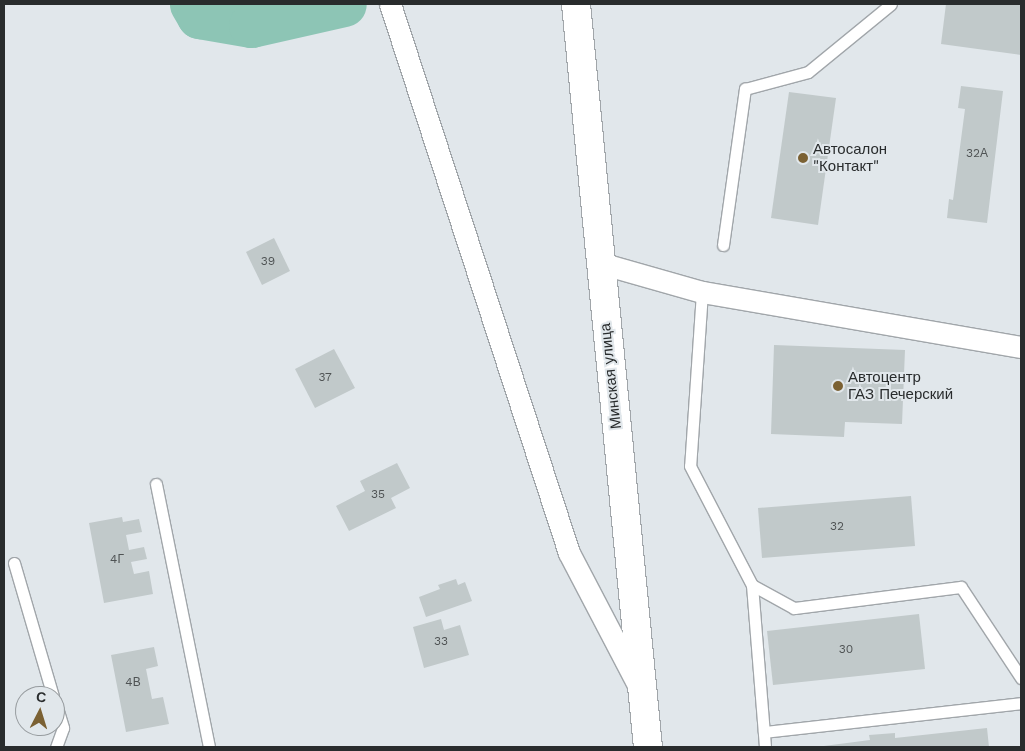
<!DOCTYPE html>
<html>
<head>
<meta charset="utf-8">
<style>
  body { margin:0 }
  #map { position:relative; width:1025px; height:751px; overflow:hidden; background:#e1e7eb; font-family:"Work Sans",sans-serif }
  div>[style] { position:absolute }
  .river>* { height:45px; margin:-22.5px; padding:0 22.5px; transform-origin:22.5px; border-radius:22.5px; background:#8dc5b5 }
  .building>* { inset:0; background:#c1c9ca }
  .roads { filter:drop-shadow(1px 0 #a1a6aa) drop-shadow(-1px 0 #a1a6aa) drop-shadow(0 1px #a1a6aa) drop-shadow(0 -1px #a1a6aa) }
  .lane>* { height:11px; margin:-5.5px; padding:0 5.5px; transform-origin:5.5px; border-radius:5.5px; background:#fff }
  .street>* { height:21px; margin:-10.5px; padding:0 10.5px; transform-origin:10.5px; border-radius:10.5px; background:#fff }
  .primary>* { height:28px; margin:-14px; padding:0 14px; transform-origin:14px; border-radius:14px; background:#fff }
  .dots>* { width:14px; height:14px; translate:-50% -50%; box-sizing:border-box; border:2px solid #e1e7eb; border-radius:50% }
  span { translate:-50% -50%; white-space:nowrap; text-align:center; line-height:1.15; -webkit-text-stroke:4px #e1e7eb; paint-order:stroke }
  .number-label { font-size:12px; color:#4f5354 }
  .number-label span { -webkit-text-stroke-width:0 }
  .poi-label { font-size:15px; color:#292c2d }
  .left { translate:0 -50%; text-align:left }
  .street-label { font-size:15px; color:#292c2d }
  .frame { position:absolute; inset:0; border:5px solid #292c2d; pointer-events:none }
  .north { position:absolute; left:15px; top:686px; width:50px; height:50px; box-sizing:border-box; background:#e1e7eb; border:1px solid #979c9f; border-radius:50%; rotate:5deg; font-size:14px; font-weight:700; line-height:20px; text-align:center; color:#292c2d }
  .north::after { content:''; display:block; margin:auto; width:18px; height:22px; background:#7b6133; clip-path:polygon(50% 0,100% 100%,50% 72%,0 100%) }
</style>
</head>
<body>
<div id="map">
  <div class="river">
    <div style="left:192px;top:4px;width:14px;rotate:60deg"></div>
    <div style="left:199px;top:16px;width:53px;rotate:9.8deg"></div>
    <div style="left:251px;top:25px;width:95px;rotate:-12.7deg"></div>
  </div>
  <div class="building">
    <div style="clip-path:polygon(946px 4px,1021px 4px,1021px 55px,941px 44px)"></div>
    <div style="clip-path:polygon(961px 86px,1003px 91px,987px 223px,947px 218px,949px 199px,953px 200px,965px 109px,958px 108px)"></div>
    <div style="clip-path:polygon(789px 92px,836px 98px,818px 225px,771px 218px)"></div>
    <div style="clip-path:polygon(274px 238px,290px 271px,262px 285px,246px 252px)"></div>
    <div style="clip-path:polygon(774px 345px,905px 350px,902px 424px,845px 422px,844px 437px,771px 434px)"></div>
    <div style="clip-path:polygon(334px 349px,355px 388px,315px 408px,295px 369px)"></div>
    <div style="clip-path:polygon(397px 463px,410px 488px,391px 498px,396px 508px,349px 531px,336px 506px,365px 491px,360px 481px)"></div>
    <div style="clip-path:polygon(911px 496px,915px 546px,762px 558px,758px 508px)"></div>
    <div style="clip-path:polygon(122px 517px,123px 522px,139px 519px,142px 532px,126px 535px,129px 550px,144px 547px,147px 559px,131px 562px,134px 574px,149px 571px,153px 594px,104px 603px,89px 523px)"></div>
    <div style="clip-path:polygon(456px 579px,458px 585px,465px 582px,472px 601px,426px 617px,419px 597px,440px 589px,438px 585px)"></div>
    <div style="clip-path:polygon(919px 614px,925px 669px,773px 685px,767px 631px)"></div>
    <div style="clip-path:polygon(441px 619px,444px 630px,460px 625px,469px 655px,424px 668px,413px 627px)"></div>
    <div style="clip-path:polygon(154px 647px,158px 666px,146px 669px,152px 699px,163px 697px,169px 724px,126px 732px,111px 655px)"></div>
    <div style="clip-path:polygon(987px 728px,989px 747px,816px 747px,870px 740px,869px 735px,895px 733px,895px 738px)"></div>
  </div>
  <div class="roads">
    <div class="lane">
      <div style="left:723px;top:245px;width:158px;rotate:-82deg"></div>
      <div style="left:745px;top:89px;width:65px;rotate:-15.1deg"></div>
      <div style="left:808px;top:72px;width:107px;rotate:-39.3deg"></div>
      <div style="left:702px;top:292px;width:174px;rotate:93.9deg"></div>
      <div style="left:690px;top:466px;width:134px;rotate:62.5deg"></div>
      <div style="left:752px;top:585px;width:163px;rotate:85.4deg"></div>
      <div style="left:156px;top:484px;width:268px;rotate:78.6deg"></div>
      <div style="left:14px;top:563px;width:139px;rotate:73.7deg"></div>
      <div style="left:752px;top:585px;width:48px;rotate:28.7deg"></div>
      <div style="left:794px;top:608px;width:168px;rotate:-7.2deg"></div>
      <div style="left:961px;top:587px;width:109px;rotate:56.6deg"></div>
      <div style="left:55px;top:701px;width:28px;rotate:73deg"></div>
      <div style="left:63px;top:728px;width:20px;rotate:110deg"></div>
      <div style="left:764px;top:732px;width:259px;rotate:-6.4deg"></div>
    </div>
    <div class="street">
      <div style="left:390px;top:4px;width:577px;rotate:71.94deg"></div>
      <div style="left:569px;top:553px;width:151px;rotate:62.4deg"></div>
      <div style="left:600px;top:263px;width:106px;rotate:15.9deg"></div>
      <div style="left:702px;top:292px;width:324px;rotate:9.8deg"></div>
    </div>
    <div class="primary">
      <div style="left:576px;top:4px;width:746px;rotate:84.47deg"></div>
    </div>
  </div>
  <div class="dots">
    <div style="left:803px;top:158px;background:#7b6133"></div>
    <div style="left:838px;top:386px;background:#7b6133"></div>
  </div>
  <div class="number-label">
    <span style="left:977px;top:154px">32А</span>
    <span style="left:268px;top:262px">39</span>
    <span style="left:325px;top:378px">37</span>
    <span style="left:378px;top:495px">35</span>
    <span style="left:837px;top:527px">32</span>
    <span style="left:117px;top:560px">4Г</span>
    <span style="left:441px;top:642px">33</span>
    <span style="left:846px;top:650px">30</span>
    <span style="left:133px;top:683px">4В</span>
  </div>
  <div class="poi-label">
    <span class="left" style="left:813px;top:158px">Автосалон<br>"Контакт"</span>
    <span class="left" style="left:848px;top:386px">Автоцентр<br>ГАЗ Печерский</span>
  </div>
  <div class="street-label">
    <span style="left:611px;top:376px;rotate:-96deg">Минская улица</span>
  </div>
  <div class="frame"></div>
  <div class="north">С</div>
</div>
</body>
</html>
